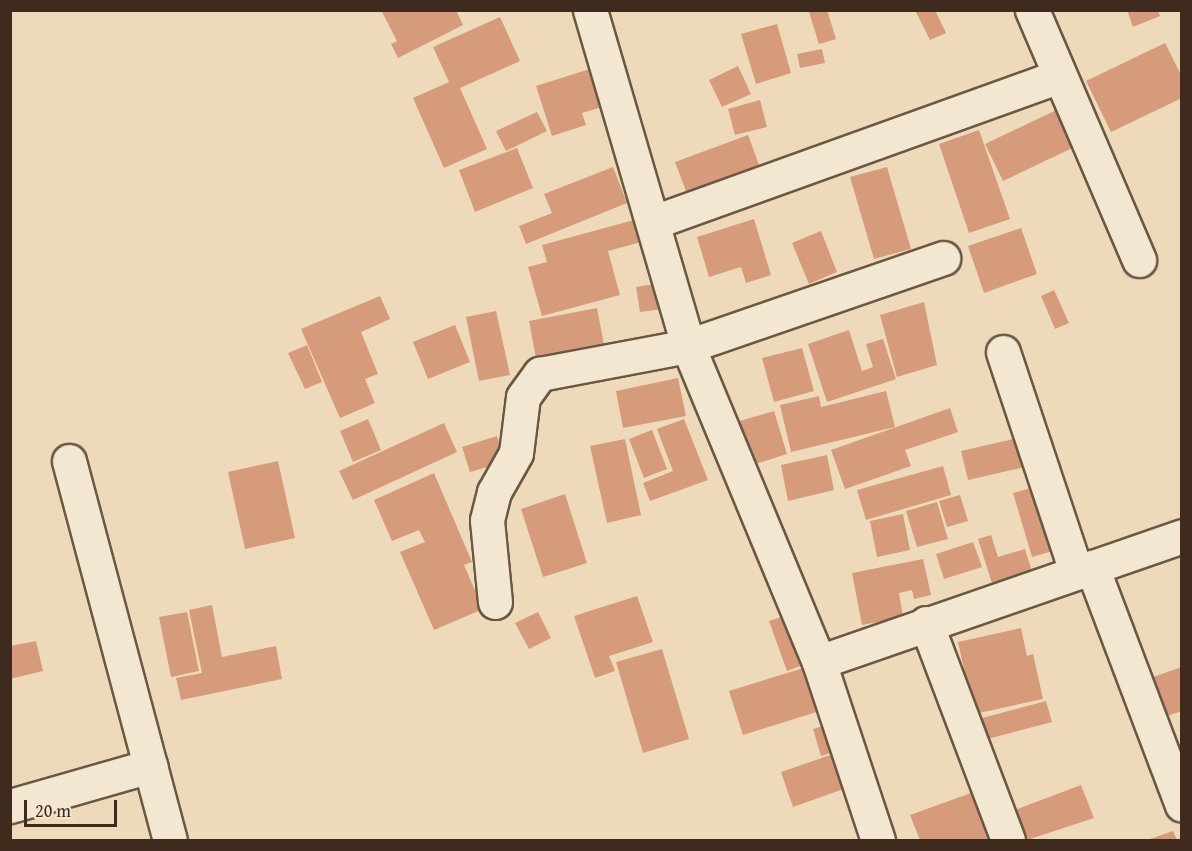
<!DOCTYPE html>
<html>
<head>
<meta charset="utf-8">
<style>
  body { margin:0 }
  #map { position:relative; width:1192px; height:851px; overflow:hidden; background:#eedaba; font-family:"Gentium Book Plus",serif }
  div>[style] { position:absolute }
  .building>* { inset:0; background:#d69b7b }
  .roads { filter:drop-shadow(2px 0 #6a5744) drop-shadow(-2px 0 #6a5744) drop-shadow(0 2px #6a5744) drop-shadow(0 -2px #6a5744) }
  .minor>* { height:33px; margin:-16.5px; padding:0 16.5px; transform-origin:16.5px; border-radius:16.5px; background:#f4e7d2 }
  span { translate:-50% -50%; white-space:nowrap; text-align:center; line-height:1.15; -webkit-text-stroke:6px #f4e7d2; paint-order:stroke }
  .frame { position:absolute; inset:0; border:12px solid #3e2b1d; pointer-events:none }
  .scale { position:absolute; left:24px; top:800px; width:93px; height:27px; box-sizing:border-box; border:3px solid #3e2b1d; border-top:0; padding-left:8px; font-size:18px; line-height:21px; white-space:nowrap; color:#3e2b1d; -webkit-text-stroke:4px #f4e7d2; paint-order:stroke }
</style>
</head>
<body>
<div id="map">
  <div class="building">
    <div style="clip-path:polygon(381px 10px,456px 10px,463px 25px,398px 58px,391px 44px,397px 41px)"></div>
    <div style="clip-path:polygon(827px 10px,836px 39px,819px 44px,809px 12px)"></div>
    <div style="clip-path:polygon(915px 10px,935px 10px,946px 33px,930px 40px)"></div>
    <div style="clip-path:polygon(1127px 10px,1158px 10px,1160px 16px,1133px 27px)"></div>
    <div style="clip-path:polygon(500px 17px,520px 61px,460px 88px,487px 149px,444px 168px,413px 98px,449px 82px,433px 47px)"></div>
    <div style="clip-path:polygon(777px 24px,791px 73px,756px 84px,741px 34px)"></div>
    <div style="clip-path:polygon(1165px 43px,1182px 77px,1182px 98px,1111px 132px,1086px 81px)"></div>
    <div style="clip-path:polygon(822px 49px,825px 63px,800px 68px,797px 54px)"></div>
    <div style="clip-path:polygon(738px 66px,751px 94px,722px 107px,709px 80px)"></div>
    <div style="clip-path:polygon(593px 68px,606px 106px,582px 113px,586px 125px,552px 136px,536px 86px)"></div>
    <div style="clip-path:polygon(760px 100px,767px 127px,735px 135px,728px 109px)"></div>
    <div style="clip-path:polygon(1065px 106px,1083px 143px,1003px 181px,985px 144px)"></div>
    <div style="clip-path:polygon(537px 112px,547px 131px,506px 151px,496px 131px)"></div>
    <div style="clip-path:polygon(979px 130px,1010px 219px,969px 233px,939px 144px)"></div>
    <div style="clip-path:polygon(748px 135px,762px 173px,689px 199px,675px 162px)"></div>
    <div style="clip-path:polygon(517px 148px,533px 188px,475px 212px,459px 170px)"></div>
    <div style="clip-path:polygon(613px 167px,627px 203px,526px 244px,519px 226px,552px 213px,544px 194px)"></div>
    <div style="clip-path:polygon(887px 167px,911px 249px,874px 259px,850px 177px)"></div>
    <div style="clip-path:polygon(645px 217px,652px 239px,608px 251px,620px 295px,542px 316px,528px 267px,547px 262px,542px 245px)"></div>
    <div style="clip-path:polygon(754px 219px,771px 275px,746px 283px,741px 267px,709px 277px,697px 237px)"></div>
    <div style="clip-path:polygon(1021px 228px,1037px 274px,984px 293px,968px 246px)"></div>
    <div style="clip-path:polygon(821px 231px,837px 272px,809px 284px,792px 243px)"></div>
    <div style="clip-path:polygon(667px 282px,670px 308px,640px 312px,636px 287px)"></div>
    <div style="clip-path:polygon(1054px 290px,1069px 323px,1055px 329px,1041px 296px)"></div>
    <div style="clip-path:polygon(380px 296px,390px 319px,361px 332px,378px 374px,365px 379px,375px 403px,340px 418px,301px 329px)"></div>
    <div style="clip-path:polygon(924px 302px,937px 365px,897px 377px,880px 315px)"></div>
    <div style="clip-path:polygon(597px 308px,606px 355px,538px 369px,529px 321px)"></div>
    <div style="clip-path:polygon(496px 311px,510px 375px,479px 381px,466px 317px)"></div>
    <div style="clip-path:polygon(455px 325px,470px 362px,428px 379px,413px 342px)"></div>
    <div style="clip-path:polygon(849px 330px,862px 371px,873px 367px,866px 344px,883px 339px,896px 379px,827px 402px,808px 344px)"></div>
    <div style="clip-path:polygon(307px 345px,322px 382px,305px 389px,288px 353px)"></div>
    <div style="clip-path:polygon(802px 348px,814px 391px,774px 402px,762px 358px)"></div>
    <div style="clip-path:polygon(678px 378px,686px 416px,623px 428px,616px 391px)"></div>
    <div style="clip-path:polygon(886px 391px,895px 427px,791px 452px,780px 405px,819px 396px,821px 407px)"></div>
    <div style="clip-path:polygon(950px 408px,958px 432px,905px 450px,911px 466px,845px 489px,831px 450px)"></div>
    <div style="clip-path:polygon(774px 411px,787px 454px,749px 466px,736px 422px)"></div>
    <div style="clip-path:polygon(368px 419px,381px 450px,353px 462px,340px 431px)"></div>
    <div style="clip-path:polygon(684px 419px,708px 480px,650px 501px,643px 483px,673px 471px,657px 429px)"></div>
    <div style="clip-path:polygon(444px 423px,457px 452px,353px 500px,339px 471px)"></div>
    <div style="clip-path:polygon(652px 430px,667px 469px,644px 478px,629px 439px)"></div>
    <div style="clip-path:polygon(497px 436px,505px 462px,470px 472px,462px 447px)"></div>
    <div style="clip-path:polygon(1022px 437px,1029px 466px,968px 480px,961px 451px)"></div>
    <div style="clip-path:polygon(625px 439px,641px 515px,607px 523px,590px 446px)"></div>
    <div style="clip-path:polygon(827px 455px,834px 490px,788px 501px,781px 465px)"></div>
    <div style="clip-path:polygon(278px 461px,295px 538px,245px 549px,228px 472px)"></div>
    <div style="clip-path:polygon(943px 466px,951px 495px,866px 520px,857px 490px)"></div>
    <div style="clip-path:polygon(434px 473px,472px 562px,464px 565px,483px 609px,434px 630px,400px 552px,425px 542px,419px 530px,392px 541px,374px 500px)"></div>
    <div style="clip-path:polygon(1037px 486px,1056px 550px,1032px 557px,1013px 493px)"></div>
    <div style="clip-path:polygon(565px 494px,587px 563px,543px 577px,521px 509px)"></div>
    <div style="clip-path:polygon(960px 495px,968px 521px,947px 527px,939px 501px)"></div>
    <div style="clip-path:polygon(937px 502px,948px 539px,917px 547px,906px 511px)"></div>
    <div style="clip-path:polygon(903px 514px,910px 550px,877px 557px,870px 521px)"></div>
    <div style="clip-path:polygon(991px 535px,998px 557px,1025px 549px,1036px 584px,996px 596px,978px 539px)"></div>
    <div style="clip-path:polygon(973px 542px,982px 567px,944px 579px,936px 554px)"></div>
    <div style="clip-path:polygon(923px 559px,931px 595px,914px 599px,912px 590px,899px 593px,903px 617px,862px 625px,852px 573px)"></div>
    <div style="clip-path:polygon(637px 596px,653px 642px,609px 656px,615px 671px,595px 678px,574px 616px)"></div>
    <div style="clip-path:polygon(212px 605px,222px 657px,276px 646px,282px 679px,181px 700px,176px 678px,202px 673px,189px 610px)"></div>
    <div style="clip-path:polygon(187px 612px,199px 671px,171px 677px,159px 617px)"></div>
    <div style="clip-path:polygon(538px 612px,551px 638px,529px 649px,515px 623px)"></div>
    <div style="clip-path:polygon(790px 614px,808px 663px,787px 671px,769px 621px)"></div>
    <div style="clip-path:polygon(1021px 628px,1027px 656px,1033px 654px,1043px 699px,974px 714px,958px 642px)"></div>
    <div style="clip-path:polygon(36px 641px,43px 671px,10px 679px,10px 646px)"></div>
    <div style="clip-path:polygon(662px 649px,689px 739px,643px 753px,616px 662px)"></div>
    <div style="clip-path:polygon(810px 666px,826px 709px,743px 735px,729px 691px)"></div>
    <div style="clip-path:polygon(1182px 667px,1182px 711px,1161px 718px,1147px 679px)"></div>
    <div style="clip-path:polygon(1046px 701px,1052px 722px,984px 740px,978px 719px)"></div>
    <div style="clip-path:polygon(836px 722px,844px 749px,821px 756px,813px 729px)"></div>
    <div style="clip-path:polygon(842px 751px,855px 785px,793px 807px,781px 772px)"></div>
    <div style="clip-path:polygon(1081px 785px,1094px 818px,1027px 840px,1015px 810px)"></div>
    <div style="clip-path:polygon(971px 793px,989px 840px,920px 840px,910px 815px)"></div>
    <div style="clip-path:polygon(1173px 831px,1177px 840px,1147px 840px)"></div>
  </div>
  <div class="roads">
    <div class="minor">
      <div style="left:590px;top:10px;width:350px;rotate:73.7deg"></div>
      <div style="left:688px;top:346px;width:342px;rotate:67.5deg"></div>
      <div style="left:819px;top:662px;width:384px;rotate:-19.1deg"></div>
      <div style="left:1032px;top:10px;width:272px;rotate:66.8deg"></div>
      <div style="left:654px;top:222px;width:431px;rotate:-19.8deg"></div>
      <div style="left:1003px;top:352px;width:232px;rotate:71.6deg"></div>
      <div style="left:69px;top:461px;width:392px;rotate:75.1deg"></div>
      <div style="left:1092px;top:567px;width:254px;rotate:69.3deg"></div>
      <div style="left:495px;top:602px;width:82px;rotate:-95.6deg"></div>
      <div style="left:487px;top:520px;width:29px;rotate:-76deg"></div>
      <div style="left:494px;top:492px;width:45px;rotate:-60.6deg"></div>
      <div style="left:516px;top:453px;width:56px;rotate:-82.9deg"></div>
      <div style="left:523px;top:397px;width:29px;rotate:-54deg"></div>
      <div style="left:540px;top:374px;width:151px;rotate:-10.7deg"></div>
      <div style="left:688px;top:346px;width:270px;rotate:-19deg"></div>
      <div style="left:926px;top:623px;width:232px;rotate:69.3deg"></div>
      <div style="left:819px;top:662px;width:188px;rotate:71.7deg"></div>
      <div style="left:10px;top:806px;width:146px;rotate:-15.9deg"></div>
    </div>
  </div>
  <div class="frame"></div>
  <div class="scale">20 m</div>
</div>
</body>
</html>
